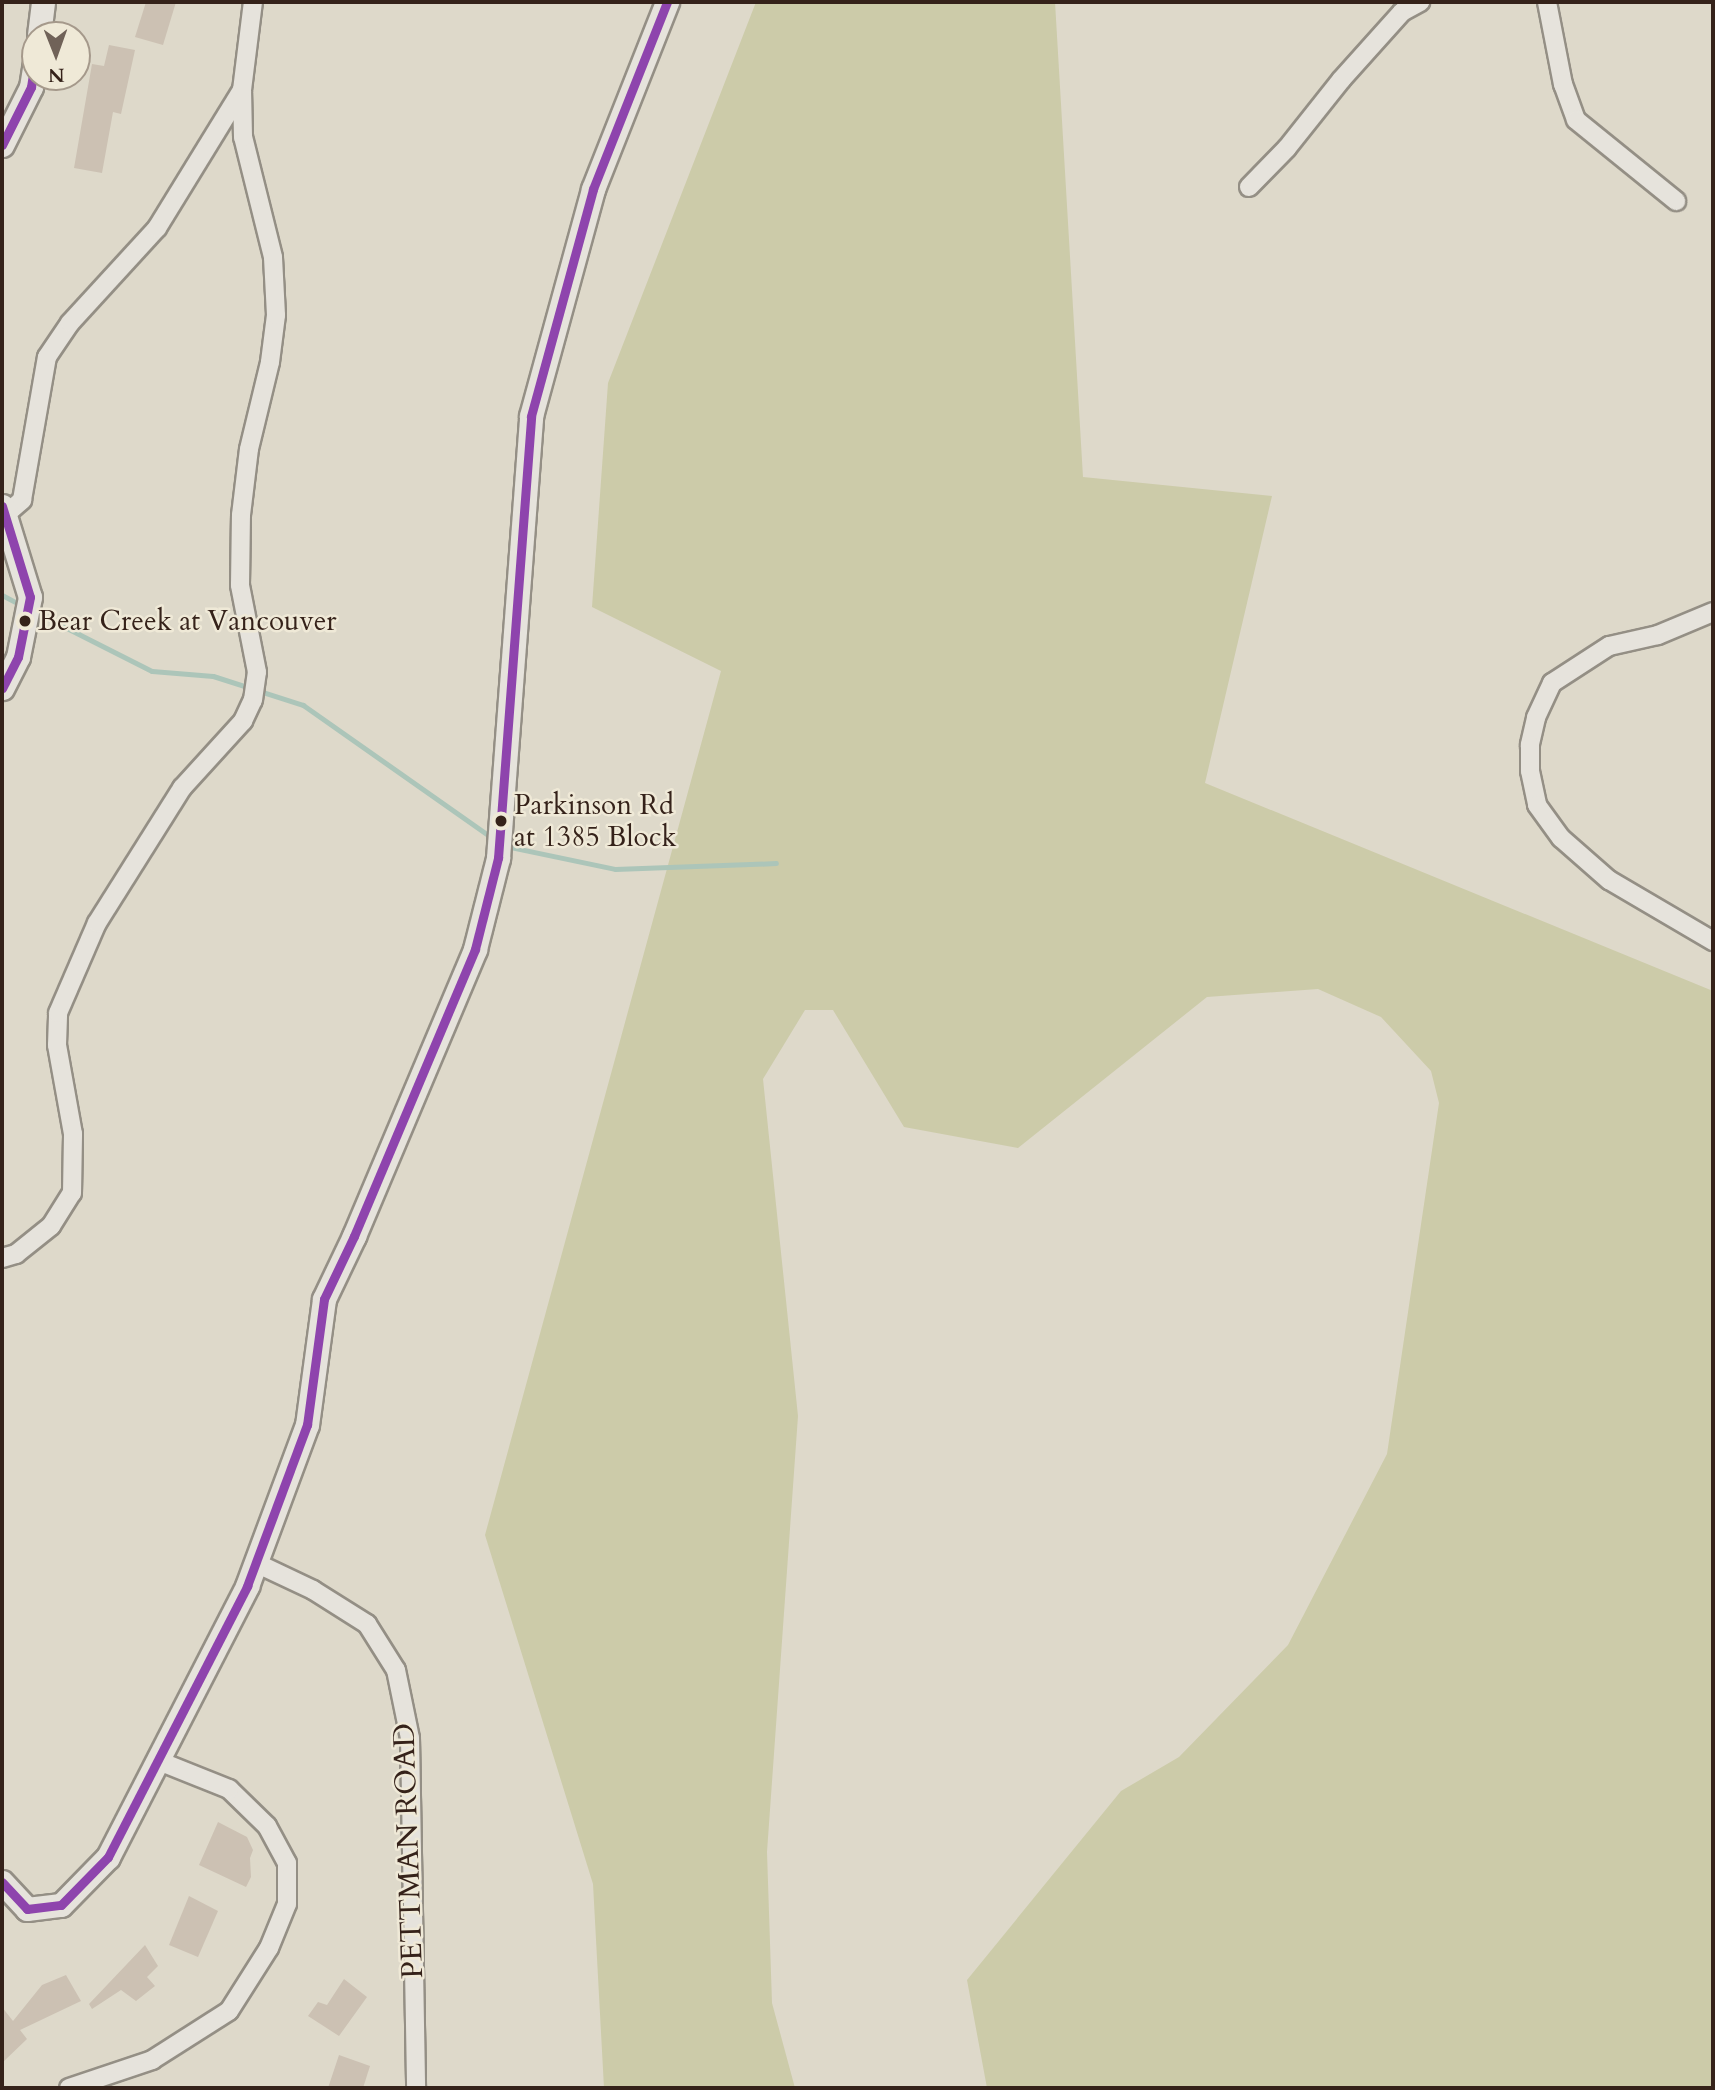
<!DOCTYPE html>
<html>
<head>
<meta charset="utf-8">
<style>
  body { margin:0 }
  #map { position:relative; width:1715px; height:2090px; overflow:hidden; background:#ded9ca; font-family:Cardo,serif }
  div>[style] { position:absolute }
  .green>* { inset:0; background:#cccba9 }
  .stream>* { height:5px; margin:-2.5px; padding:0 2.5px; transform-origin:2.5px; border-radius:2.5px; background:#acc5b9 }
  .building>* { inset:0; background:#ccc1b3 }
  .roads { filter:drop-shadow(2px 0 #948f85) drop-shadow(-2px 0 #948f85) drop-shadow(0 2px #948f85) drop-shadow(0 -2px #948f85) }
  .minor>* { height:18px; margin:-9px; padding:0 9px; transform-origin:9px; border-radius:9px; background:#e6e3dc }
  .tertiary>* { height:23px; margin:-11.5px; padding:0 11.5px; transform-origin:11.5px; border-radius:11.5px; background:#e6e3dc }
  .bus-1>* { height:9px; margin:-4.5px; padding:0 4.5px; transform-origin:4.5px; border-radius:4.5px; background:#8e44ad }
  .dots>* { width:19px; height:19px; translate:-50% -50%; box-sizing:border-box; border:4px solid #efe9d7; border-radius:50% }
  span { translate:-50% -50%; white-space:nowrap; text-align:center; line-height:1.15; -webkit-text-stroke:5px #efe9d7; paint-order:stroke }
  .bus-label { font-size:28px; color:#35221a }
  .left { translate:0 -50%; text-align:left }
  .street-label { font-size:30px; color:#35221a }
  .frame { position:absolute; inset:0; border:4px solid #35221a; pointer-events:none }
  .north { position:absolute; left:21px; top:21px; width:70px; height:70px; box-sizing:border-box; background:#efe9d7; border:2px solid #a5998b; border-radius:50%; rotate:179deg; font-size:19px; font-weight:700; line-height:28px; text-align:center; color:#35221a }
  .north::after { content:''; display:block; margin:auto; width:24px; height:32px; background:#706258; clip-path:polygon(50% 0,100% 100%,50% 72%,0 100%) }
</style>
</head>
<body>
<div id="map">
  <div class="green">
    <div style="clip-path:polygon(756px 2px,1055px 2px,1083px 477px,1272px 496px,1205px 783px,1713px 991px,1713px 2088px,987px 2088px,967px 1980px,1121px 1791px,1179px 1757px,1288px 1645px,1387px 1454px,1439px 1103px,1431px 1071px,1381px 1017px,1318px 989px,1207px 997px,1018px 1148px,904px 1127px,833px 1010px,805px 1010px,763px 1079px,798px 1416px,767px 1852px,772px 2003px,795px 2088px,604px 2088px,593px 1884px,485px 1535px,721px 671px,592px 607px,608px 383px)"></div>
  </div>
  <div class="stream">
    <div style="left:2px;top:595px;width:21px;rotate:28deg"></div>
    <div style="left:33px;top:611px;width:133px;rotate:26.8deg"></div>
    <div style="left:152px;top:671px;width:61px;rotate:4.7deg"></div>
    <div style="left:213px;top:676px;width:95px;rotate:17.9deg"></div>
    <div style="left:303px;top:705px;width:233px;rotate:35.1deg"></div>
    <div style="left:505px;top:846px;width:112px;rotate:11.8deg"></div>
    <div style="left:615px;top:869px;width:161px;rotate:-2.1deg"></div>
  </div>
  <div class="building">
    <div style="clip-path:polygon(146px 2px,176px 2px,163px 45px,135px 37px)"></div>
    <div style="clip-path:polygon(109px 45px,135px 50px,121px 114px,113px 112px,102px 173px,74px 168px,92px 64px,104px 66px)"></div>
    <div style="clip-path:polygon(218px 1822px,247px 1837px,253px 1850px,250px 1858px,251px 1877px,246px 1887px,199px 1865px)"></div>
    <div style="clip-path:polygon(189px 1896px,218px 1911px,198px 1957px,169px 1945px)"></div>
    <div style="clip-path:polygon(145px 1945px,158px 1966px,147px 1977px,155px 1986px,136px 2001px,121px 1990px,92px 2009px,89px 2004px)"></div>
    <div style="clip-path:polygon(66px 1975px,81px 2001px,20px 2030px,27px 2039px,2px 2063px,2px 2007px,13px 2021px,42px 1985px)"></div>
    <div style="clip-path:polygon(344px 1979px,367px 1997px,339px 2036px,308px 2016px,318px 2002px,327px 2005px)"></div>
    <div style="clip-path:polygon(339px 2055px,370px 2066px,363px 2088px,328px 2088px)"></div>
  </div>
  <div class="roads">
    <div class="minor">
      <div style="left:1547px;top:2px;width:84px;rotate:79deg"></div>
      <div style="left:1563px;top:84px;width:38px;rotate:70deg"></div>
      <div style="left:1576px;top:120px;width:129px;rotate:39deg"></div>
      <div style="left:1249px;top:187px;width:54px;rotate:-45.7deg"></div>
      <div style="left:1287px;top:148px;width:87px;rotate:-51.5deg"></div>
      <div style="left:1341px;top:80px;width:91px;rotate:-48.1deg"></div>
      <div style="left:1402px;top:12px;width:21px;rotate:-29deg"></div>
      <div style="left:5px;top:515px;width:23px;rotate:-41deg"></div>
      <div style="left:22px;top:500px;width:145px;rotate:-80.1deg"></div>
      <div style="left:47px;top:357px;width:41px;rotate:-55.9deg"></div>
      <div style="left:70px;top:323px;width:129px;rotate:-47.5deg"></div>
      <div style="left:157px;top:228px;width:162px;rotate:-58.4deg"></div>
      <div style="left:1713px;top:612px;width:60px;rotate:157.3deg"></div>
      <div style="left:1658px;top:635px;width:50px;rotate:167.3deg"></div>
      <div style="left:1609px;top:646px;width:68px;rotate:147deg"></div>
      <div style="left:1552px;top:683px;width:38px;rotate:115deg"></div>
      <div style="left:1536px;top:718px;width:28px;rotate:103deg"></div>
      <div style="left:1530px;top:745px;width:26px;rotate:90deg"></div>
      <div style="left:1530px;top:771px;width:35px;rotate:78deg"></div>
      <div style="left:1537px;top:805px;width:41px;rotate:54deg"></div>
      <div style="left:1561px;top:838px;width:64px;rotate:41.2deg"></div>
      <div style="left:1609px;top:880px;width:121px;rotate:30.4deg"></div>
      <div style="left:2px;top:1258px;width:15px;rotate:-16deg"></div>
      <div style="left:16px;top:1254px;width:45px;rotate:-38.7deg"></div>
      <div style="left:51px;top:1226px;width:39px;rotate:-58deg"></div>
      <div style="left:72px;top:1193px;width:59px;rotate:-89deg"></div>
      <div style="left:73px;top:1134px;width:90px;rotate:-100.2deg"></div>
      <div style="left:57px;top:1045px;width:32px;rotate:-88deg"></div>
      <div style="left:58px;top:1013px;width:98px;rotate:-66.6deg"></div>
      <div style="left:97px;top:923px;width:160px;rotate:-57.8deg"></div>
      <div style="left:182px;top:788px;width:91px;rotate:-47.7deg"></div>
      <div style="left:243px;top:721px;width:23px;rotate:-65deg"></div>
      <div style="left:253px;top:700px;width:28px;rotate:-82deg"></div>
      <div style="left:257px;top:672px;width:89px;rotate:-101.1deg"></div>
      <div style="left:240px;top:585px;width:70px;rotate:-89.2deg"></div>
      <div style="left:241px;top:515px;width:66px;rotate:-83.1deg"></div>
      <div style="left:249px;top:449px;width:89px;rotate:-76.4deg"></div>
      <div style="left:270px;top:362px;width:47px;rotate:-82.7deg"></div>
      <div style="left:276px;top:315px;width:58px;rotate:-93deg"></div>
      <div style="left:273px;top:257px;width:124px;rotate:-104deg"></div>
      <div style="left:243px;top:137px;width:47px;rotate:-91.2deg"></div>
      <div style="left:242px;top:90px;width:89px;rotate:-82.9deg"></div>
      <div style="left:256px;top:1563px;width:63px;rotate:25.3deg"></div>
      <div style="left:313px;top:1590px;width:64px;rotate:32.2deg"></div>
      <div style="left:367px;top:1624px;width:54px;rotate:57.8deg"></div>
      <div style="left:396px;top:1670px;width:69px;rotate:78.4deg"></div>
      <div style="left:410px;top:1738px;width:350px;rotate:89deg"></div>
      <div style="left:69px;top:2088px;width:88px;rotate:-18.6deg"></div>
      <div style="left:152px;top:2060px;width:91px;rotate:-32.5deg"></div>
      <div style="left:229px;top:2011px;width:75px;rotate:-57.6deg"></div>
      <div style="left:269px;top:1948px;width:48px;rotate:-67.8deg"></div>
      <div style="left:287px;top:1904px;width:41px;rotate:-90deg"></div>
      <div style="left:287px;top:1863px;width:42px;rotate:-118.4deg"></div>
      <div style="left:267px;top:1826px;width:53px;rotate:-135.8deg"></div>
      <div style="left:229px;top:1789px;width:75px;rotate:-158.2deg"></div>
    </div>
    <div class="tertiary">
      <div style="left:39px;top:35px;width:33px;rotate:-83deg"></div>
      <div style="left:2px;top:145px;width:65px;rotate:-63.4deg"></div>
      <div style="left:31px;top:87px;width:26px;rotate:-81deg"></div>
      <div style="left:2px;top:506px;width:95px;rotate:72.9deg"></div>
      <div style="left:30px;top:597px;width:61px;rotate:101.3deg"></div>
      <div style="left:18px;top:657px;width:35px;rotate:117deg"></div>
      <div style="left:2px;top:1882px;width:37px;rotate:47deg"></div>
      <div style="left:27px;top:1909px;width:34px;rotate:-7deg"></div>
      <div style="left:61px;top:1905px;width:67px;rotate:-45.6deg"></div>
      <div style="left:108px;top:1857px;width:305px;rotate:-62.8deg"></div>
      <div style="left:247px;top:1586px;width:172px;rotate:-69.6deg"></div>
      <div style="left:307px;top:1425px;width:127px;rotate:-82.3deg"></div>
      <div style="left:324px;top:1299px;width:70px;rotate:-64.5deg"></div>
      <div style="left:354px;top:1236px;width:311px;rotate:-67.1deg"></div>
      <div style="left:475px;top:949px;width:94px;rotate:-75.8deg"></div>
      <div style="left:498px;top:858px;width:443px;rotate:-85.7deg"></div>
      <div style="left:531px;top:416px;width:235px;rotate:-74.7deg"></div>
      <div style="left:593px;top:189px;width:201px;rotate:-68.4deg"></div>
    </div>
  </div>
  <div class="bus-1">
    <div style="left:2px;top:145px;width:65px;rotate:-63.4deg"></div>
    <div style="left:31px;top:87px;width:26px;rotate:-81deg"></div>
    <div style="left:2px;top:506px;width:95px;rotate:72.9deg"></div>
    <div style="left:30px;top:597px;width:61px;rotate:101.3deg"></div>
    <div style="left:18px;top:657px;width:35px;rotate:117deg"></div>
    <div style="left:2px;top:1882px;width:37px;rotate:47deg"></div>
    <div style="left:27px;top:1909px;width:34px;rotate:-7deg"></div>
    <div style="left:61px;top:1905px;width:67px;rotate:-45.6deg"></div>
    <div style="left:108px;top:1857px;width:305px;rotate:-62.8deg"></div>
    <div style="left:247px;top:1586px;width:172px;rotate:-69.6deg"></div>
    <div style="left:307px;top:1425px;width:127px;rotate:-82.3deg"></div>
    <div style="left:324px;top:1299px;width:70px;rotate:-64.5deg"></div>
    <div style="left:354px;top:1236px;width:311px;rotate:-67.1deg"></div>
    <div style="left:475px;top:949px;width:94px;rotate:-75.8deg"></div>
    <div style="left:498px;top:858px;width:443px;rotate:-85.7deg"></div>
    <div style="left:531px;top:416px;width:235px;rotate:-74.7deg"></div>
    <div style="left:593px;top:189px;width:201px;rotate:-68.4deg"></div>
  </div>
  <div class="dots">
    <div style="left:25px;top:621px;background:#35221a"></div>
    <div style="left:501px;top:821px;background:#35221a"></div>
  </div>
  <div class="bus-label">
    <span class="left" style="left:38px;top:621px">Bear Creek at Vancouver</span>
    <span class="left" style="left:514px;top:821px">Parkinson Rd<br>at 1385 Block</span>
  </div>
  <div class="street-label">
    <span style="left:409px;top:1851px;rotate:-92deg">PETTMAN ROAD</span>
  </div>
  <div class="frame"></div>
  <div class="north">N</div>
</div>
</body>
</html>
